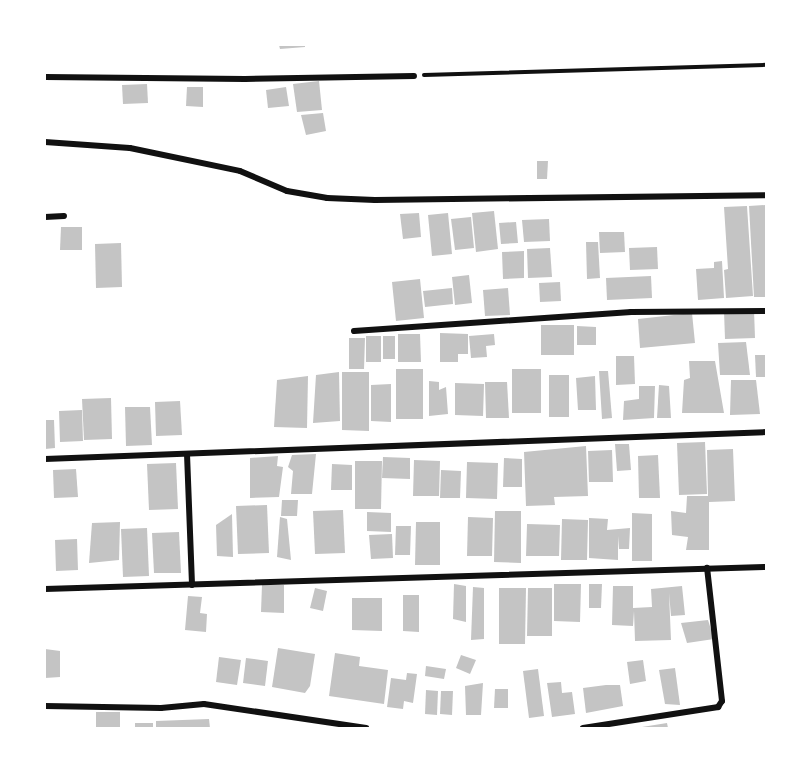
<!DOCTYPE html>
<html>
<head>
<meta charset="utf-8">
<style>
  body { margin:0 }
  #map { position:relative; width:811px; height:773px; overflow:hidden; background:#fff; font-family:"Space Grotesk",sans-serif }
  div>[style] { position:absolute }
  .building>* { inset:0; background:#c4c4c4 }
  .path>* { height:4px; margin:-2px; padding:0 2px; transform-origin:2px; border-radius:2px; background:#111 }
  .minor>* { height:6px; margin:-3px; padding:0 3px; transform-origin:3px; border-radius:3px; background:#111 }
  span { translate:-50% -50%; white-space:nowrap; text-align:center; line-height:1.15; -webkit-text-stroke:4.5px #fff; paint-order:stroke }
  .frame { position:absolute; inset:0; border:46px solid #fff; pointer-events:none }
</style>
</head>
<body>
<div id="map">
  <div class="building">
    <div style="clip-path:polygon(279px 45px,305px 45px,305px 47px,280px 49px)"></div>
    <div style="clip-path:polygon(319px 81px,322px 110px,297px 112px,293px 84px)"></div>
    <div style="clip-path:polygon(147px 84px,148px 103px,123px 104px,122px 85px)"></div>
    <div style="clip-path:polygon(187px 87px,203px 87px,203px 107px,186px 106px)"></div>
    <div style="clip-path:polygon(286px 87px,289px 106px,268px 108px,266px 90px)"></div>
    <div style="clip-path:polygon(323px 113px,326px 131px,306px 135px,301px 115px)"></div>
    <div style="clip-path:polygon(537px 161px,548px 161px,547px 179px,537px 179px)"></div>
    <div style="clip-path:polygon(766px 205px,766px 297px,754px 297px,749px 206px)"></div>
    <div style="clip-path:polygon(747px 206px,753px 296px,726px 298px,724px 270px,728px 269px,724px 207px)"></div>
    <div style="clip-path:polygon(494px 211px,498px 249px,476px 252px,472px 213px)"></div>
    <div style="clip-path:polygon(419px 213px,421px 237px,403px 239px,400px 214px)"></div>
    <div style="clip-path:polygon(448px 213px,452px 254px,432px 256px,428px 215px)"></div>
    <div style="clip-path:polygon(471px 217px,474px 248px,455px 250px,451px 219px)"></div>
    <div style="clip-path:polygon(549px 219px,550px 241px,524px 242px,522px 220px)"></div>
    <div style="clip-path:polygon(516px 222px,518px 243px,501px 244px,499px 223px)"></div>
    <div style="clip-path:polygon(61px 227px,82px 227px,82px 250px,60px 250px)"></div>
    <div style="clip-path:polygon(599px 232px,624px 232px,625px 252px,600px 253px)"></div>
    <div style="clip-path:polygon(586px 242px,598px 242px,600px 278px,587px 279px)"></div>
    <div style="clip-path:polygon(121px 243px,122px 287px,96px 288px,95px 244px)"></div>
    <div style="clip-path:polygon(657px 247px,658px 269px,630px 270px,629px 248px)"></div>
    <div style="clip-path:polygon(550px 248px,552px 277px,528px 278px,527px 249px)"></div>
    <div style="clip-path:polygon(524px 251px,524px 278px,503px 279px,502px 252px)"></div>
    <div style="clip-path:polygon(722px 261px,724px 298px,698px 300px,696px 269px,714px 268px,714px 262px)"></div>
    <div style="clip-path:polygon(469px 275px,472px 303px,455px 305px,452px 277px)"></div>
    <div style="clip-path:polygon(651px 276px,652px 298px,607px 300px,606px 278px)"></div>
    <div style="clip-path:polygon(420px 279px,424px 318px,396px 321px,392px 282px)"></div>
    <div style="clip-path:polygon(560px 282px,561px 301px,540px 302px,539px 283px)"></div>
    <div style="clip-path:polygon(452px 288px,453px 304px,425px 307px,423px 291px)"></div>
    <div style="clip-path:polygon(508px 288px,510px 315px,485px 316px,483px 290px)"></div>
    <div style="clip-path:polygon(754px 310px,755px 338px,725px 339px,724px 311px)"></div>
    <div style="clip-path:polygon(692px 313px,695px 343px,640px 348px,638px 319px)"></div>
    <div style="clip-path:polygon(541px 325px,574px 325px,574px 355px,541px 355px)"></div>
    <div style="clip-path:polygon(577px 326px,596px 327px,596px 345px,577px 345px)"></div>
    <div style="clip-path:polygon(440px 333px,468px 334px,468px 354px,458px 354px,458px 362px,440px 362px)"></div>
    <div style="clip-path:polygon(398px 334px,420px 334px,421px 362px,398px 362px)"></div>
    <div style="clip-path:polygon(494px 334px,495px 345px,486px 346px,487px 357px,471px 358px,469px 336px)"></div>
    <div style="clip-path:polygon(366px 336px,381px 336px,381px 362px,366px 362px)"></div>
    <div style="clip-path:polygon(383px 336px,395px 336px,395px 359px,383px 359px)"></div>
    <div style="clip-path:polygon(349px 338px,365px 338px,364px 369px,349px 369px)"></div>
    <div style="clip-path:polygon(746px 342px,750px 375px,720px 375px,718px 343px)"></div>
    <div style="clip-path:polygon(755px 355px,766px 355px,766px 377px,756px 377px)"></div>
    <div style="clip-path:polygon(616px 356px,634px 356px,635px 384px,616px 385px)"></div>
    <div style="clip-path:polygon(689px 361px,715px 361px,724px 413px,682px 413px,684px 380px,690px 378px)"></div>
    <div style="clip-path:polygon(396px 369px,423px 369px,423px 419px,396px 419px)"></div>
    <div style="clip-path:polygon(512px 369px,541px 369px,541px 413px,512px 413px)"></div>
    <div style="clip-path:polygon(599px 371px,608px 371px,612px 418px,602px 419px)"></div>
    <div style="clip-path:polygon(339px 372px,340px 421px,313px 423px,316px 375px)"></div>
    <div style="clip-path:polygon(342px 372px,369px 372px,369px 431px,342px 430px)"></div>
    <div style="clip-path:polygon(549px 375px,569px 375px,569px 417px,549px 417px)"></div>
    <div style="clip-path:polygon(308px 376px,307px 428px,274px 427px,277px 380px)"></div>
    <div style="clip-path:polygon(595px 376px,596px 410px,578px 410px,576px 378px)"></div>
    <div style="clip-path:polygon(731px 380px,756px 380px,760px 414px,730px 415px)"></div>
    <div style="clip-path:polygon(429px 381px,439px 382px,439px 390px,446px 387px,448px 414px,429px 416px)"></div>
    <div style="clip-path:polygon(485px 382px,507px 382px,509px 418px,486px 418px)"></div>
    <div style="clip-path:polygon(455px 383px,484px 384px,483px 416px,455px 415px)"></div>
    <div style="clip-path:polygon(391px 384px,391px 422px,371px 421px,371px 385px)"></div>
    <div style="clip-path:polygon(659px 385px,669px 386px,671px 418px,657px 418px)"></div>
    <div style="clip-path:polygon(639px 386px,655px 386px,654px 418px,623px 420px,624px 401px,639px 399px)"></div>
    <div style="clip-path:polygon(111px 398px,112px 439px,84px 440px,82px 399px)"></div>
    <div style="clip-path:polygon(180px 401px,182px 435px,156px 436px,155px 402px)"></div>
    <div style="clip-path:polygon(125px 407px,150px 407px,152px 445px,126px 446px)"></div>
    <div style="clip-path:polygon(82px 410px,83px 441px,60px 442px,59px 411px)"></div>
    <div style="clip-path:polygon(45px 420px,54px 420px,55px 448px,45px 449px)"></div>
    <div style="clip-path:polygon(705px 442px,707px 494px,679px 495px,677px 443px)"></div>
    <div style="clip-path:polygon(615px 444px,629px 444px,631px 470px,617px 471px)"></div>
    <div style="clip-path:polygon(586px 446px,588px 496px,554px 497px,555px 505px,526px 506px,524px 452px)"></div>
    <div style="clip-path:polygon(733px 449px,735px 501px,709px 502px,709px 550px,686px 550px,688px 537px,672px 535px,671px 511px,686px 513px,687px 496px,708px 496px,707px 450px)"></div>
    <div style="clip-path:polygon(612px 450px,613px 482px,589px 482px,588px 451px)"></div>
    <div style="clip-path:polygon(316px 454px,312px 494px,291px 494px,293px 471px,288px 467px,292px 455px)"></div>
    <div style="clip-path:polygon(658px 455px,660px 498px,639px 498px,638px 456px)"></div>
    <div style="clip-path:polygon(278px 456px,277px 466px,283px 467px,279px 497px,250px 498px,250px 458px)"></div>
    <div style="clip-path:polygon(383px 457px,410px 458px,410px 479px,382px 478px)"></div>
    <div style="clip-path:polygon(504px 458px,522px 459px,522px 487px,503px 487px)"></div>
    <div style="clip-path:polygon(414px 460px,440px 461px,439px 496px,413px 496px)"></div>
    <div style="clip-path:polygon(355px 461px,382px 461px,381px 509px,355px 509px)"></div>
    <div style="clip-path:polygon(467px 462px,498px 463px,497px 499px,466px 498px)"></div>
    <div style="clip-path:polygon(176px 463px,178px 509px,149px 510px,147px 464px)"></div>
    <div style="clip-path:polygon(332px 464px,352px 465px,352px 490px,331px 490px)"></div>
    <div style="clip-path:polygon(76px 469px,78px 497px,54px 498px,53px 470px)"></div>
    <div style="clip-path:polygon(441px 470px,461px 471px,460px 498px,440px 498px)"></div>
    <div style="clip-path:polygon(282px 500px,298px 500px,297px 516px,281px 516px)"></div>
    <div style="clip-path:polygon(267px 505px,269px 553px,238px 554px,236px 506px)"></div>
    <div style="clip-path:polygon(343px 510px,345px 553px,315px 554px,313px 511px)"></div>
    <div style="clip-path:polygon(495px 511px,521px 511px,521px 563px,494px 562px)"></div>
    <div style="clip-path:polygon(367px 512px,391px 513px,391px 532px,367px 531px)"></div>
    <div style="clip-path:polygon(632px 513px,652px 514px,652px 561px,632px 561px)"></div>
    <div style="clip-path:polygon(232px 514px,233px 557px,217px 556px,216px 525px)"></div>
    <div style="clip-path:polygon(280px 517px,287px 519px,291px 560px,277px 557px)"></div>
    <div style="clip-path:polygon(468px 517px,493px 518px,492px 556px,467px 556px)"></div>
    <div style="clip-path:polygon(589px 518px,608px 519px,607px 530px,630px 528px,629px 549px,619px 549px,618px 536px,618px 560px,589px 558px)"></div>
    <div style="clip-path:polygon(562px 519px,588px 520px,587px 560px,561px 560px)"></div>
    <div style="clip-path:polygon(120px 522px,119px 560px,89px 563px,92px 523px)"></div>
    <div style="clip-path:polygon(416px 522px,440px 522px,440px 565px,415px 565px)"></div>
    <div style="clip-path:polygon(527px 524px,560px 525px,559px 556px,526px 556px)"></div>
    <div style="clip-path:polygon(396px 526px,411px 526px,410px 555px,395px 555px)"></div>
    <div style="clip-path:polygon(147px 528px,149px 576px,123px 577px,121px 529px)"></div>
    <div style="clip-path:polygon(179px 532px,181px 573px,154px 573px,152px 533px)"></div>
    <div style="clip-path:polygon(392px 534px,393px 558px,371px 559px,369px 535px)"></div>
    <div style="clip-path:polygon(77px 539px,78px 570px,56px 571px,55px 540px)"></div>
    <div style="clip-path:polygon(454px 584px,466px 586px,466px 622px,453px 619px)"></div>
    <div style="clip-path:polygon(554px 584px,581px 584px,580px 622px,554px 621px)"></div>
    <div style="clip-path:polygon(589px 584px,602px 584px,601px 608px,589px 608px)"></div>
    <div style="clip-path:polygon(262px 585px,284px 585px,284px 613px,261px 612px)"></div>
    <div style="clip-path:polygon(613px 586px,633px 586px,633px 608px,652px 607px,651px 589px,682px 586px,685px 615px,671px 616px,669px 593px,671px 640px,635px 641px,634px 611px,633px 626px,612px 625px)"></div>
    <div style="clip-path:polygon(473px 587px,484px 588px,484px 639px,471px 640px)"></div>
    <div style="clip-path:polygon(315px 588px,327px 591px,323px 611px,310px 608px)"></div>
    <div style="clip-path:polygon(499px 588px,526px 588px,525px 644px,499px 644px)"></div>
    <div style="clip-path:polygon(528px 588px,552px 588px,552px 636px,527px 636px)"></div>
    <div style="clip-path:polygon(403px 595px,419px 595px,419px 632px,403px 631px)"></div>
    <div style="clip-path:polygon(188px 596px,202px 597px,200px 613px,207px 614px,206px 632px,185px 630px)"></div>
    <div style="clip-path:polygon(352px 598px,382px 598px,382px 631px,352px 630px)"></div>
    <div style="clip-path:polygon(708px 620px,714px 639px,687px 643px,681px 623px)"></div>
    <div style="clip-path:polygon(278px 648px,315px 654px,310px 686px,305px 693px,272px 687px)"></div>
    <div style="clip-path:polygon(45px 649px,60px 651px,60px 677px,45px 678px)"></div>
    <div style="clip-path:polygon(335px 653px,360px 657px,359px 666px,388px 670px,384px 704px,329px 696px)"></div>
    <div style="clip-path:polygon(461px 655px,476px 660px,470px 674px,456px 668px)"></div>
    <div style="clip-path:polygon(219px 657px,241px 660px,237px 685px,216px 682px)"></div>
    <div style="clip-path:polygon(246px 658px,268px 661px,265px 686px,243px 683px)"></div>
    <div style="clip-path:polygon(643px 660px,646px 681px,630px 684px,627px 662px)"></div>
    <div style="clip-path:polygon(426px 666px,446px 669px,444px 679px,425px 676px)"></div>
    <div style="clip-path:polygon(675px 668px,680px 705px,665px 704px,659px 670px)"></div>
    <div style="clip-path:polygon(538px 669px,544px 716px,529px 718px,523px 671px)"></div>
    <div style="clip-path:polygon(407px 673px,417px 674px,413px 703px,404px 701px,403px 709px,387px 707px,391px 678px,406px 680px)"></div>
    <div style="clip-path:polygon(561px 682px,562px 693px,572px 692px,575px 714px,552px 717px,547px 683px)"></div>
    <div style="clip-path:polygon(483px 683px,481px 715px,466px 715px,465px 686px)"></div>
    <div style="clip-path:polygon(606px 685px,620px 685px,623px 706px,586px 713px,583px 688px)"></div>
    <div style="clip-path:polygon(495px 689px,508px 689px,508px 708px,494px 708px)"></div>
    <div style="clip-path:polygon(426px 690px,438px 691px,437px 715px,425px 714px)"></div>
    <div style="clip-path:polygon(441px 691px,453px 691px,452px 715px,440px 714px)"></div>
    <div style="clip-path:polygon(96px 712px,120px 712px,120px 728px,96px 728px)"></div>
    <div style="clip-path:polygon(209px 719px,210px 728px,156px 728px,156px 721px)"></div>
    <div style="clip-path:polygon(135px 723px,153px 723px,153px 728px,135px 728px)"></div>
    <div style="clip-path:polygon(667px 723px,668px 728px,642px 728px,642px 727px)"></div>
  </div>
  <div class="path">
    <div style="left:424px;top:75px;width:342px;rotate:-1.7deg"></div>
  </div>
  <div class="minor">
    <div style="left:45px;top:77px;width:200px;rotate:0.6deg"></div>
    <div style="left:245px;top:79px;width:169px;rotate:-1deg"></div>
    <div style="left:45px;top:142px;width:85px;rotate:4deg"></div>
    <div style="left:130px;top:148px;width:112px;rotate:11.8deg"></div>
    <div style="left:240px;top:171px;width:51px;rotate:23.1deg"></div>
    <div style="left:287px;top:191px;width:41px;rotate:9.9deg"></div>
    <div style="left:327px;top:198px;width:48px;rotate:2.4deg"></div>
    <div style="left:375px;top:200px;width:391px;rotate:-0.7deg"></div>
    <div style="left:45px;top:217px;width:19px;rotate:-3deg"></div>
    <div style="left:354px;top:331px;width:278px;rotate:-3.9deg"></div>
    <div style="left:631px;top:312px;width:135px;rotate:-0.4deg"></div>
    <div style="left:187px;top:454px;width:131px;rotate:87.8deg"></div>
    <div style="left:45px;top:459px;width:722px;rotate:-2.14deg"></div>
    <div style="left:45px;top:589px;width:721px;rotate:-1.75deg"></div>
    <div style="left:45px;top:706px;width:116px;rotate:1deg"></div>
    <div style="left:161px;top:708px;width:43px;rotate:-5.3deg"></div>
    <div style="left:204px;top:704px;width:164px;rotate:8.4deg"></div>
    <div style="left:583px;top:728px;width:137px;rotate:-8.8deg"></div>
    <div style="left:718px;top:707px;width:7px;rotate:-56deg"></div>
    <div style="left:722px;top:701px;width:134px;rotate:-96.4deg"></div>
  </div>
  <div class="frame"></div>
</div>
</body>
</html>
